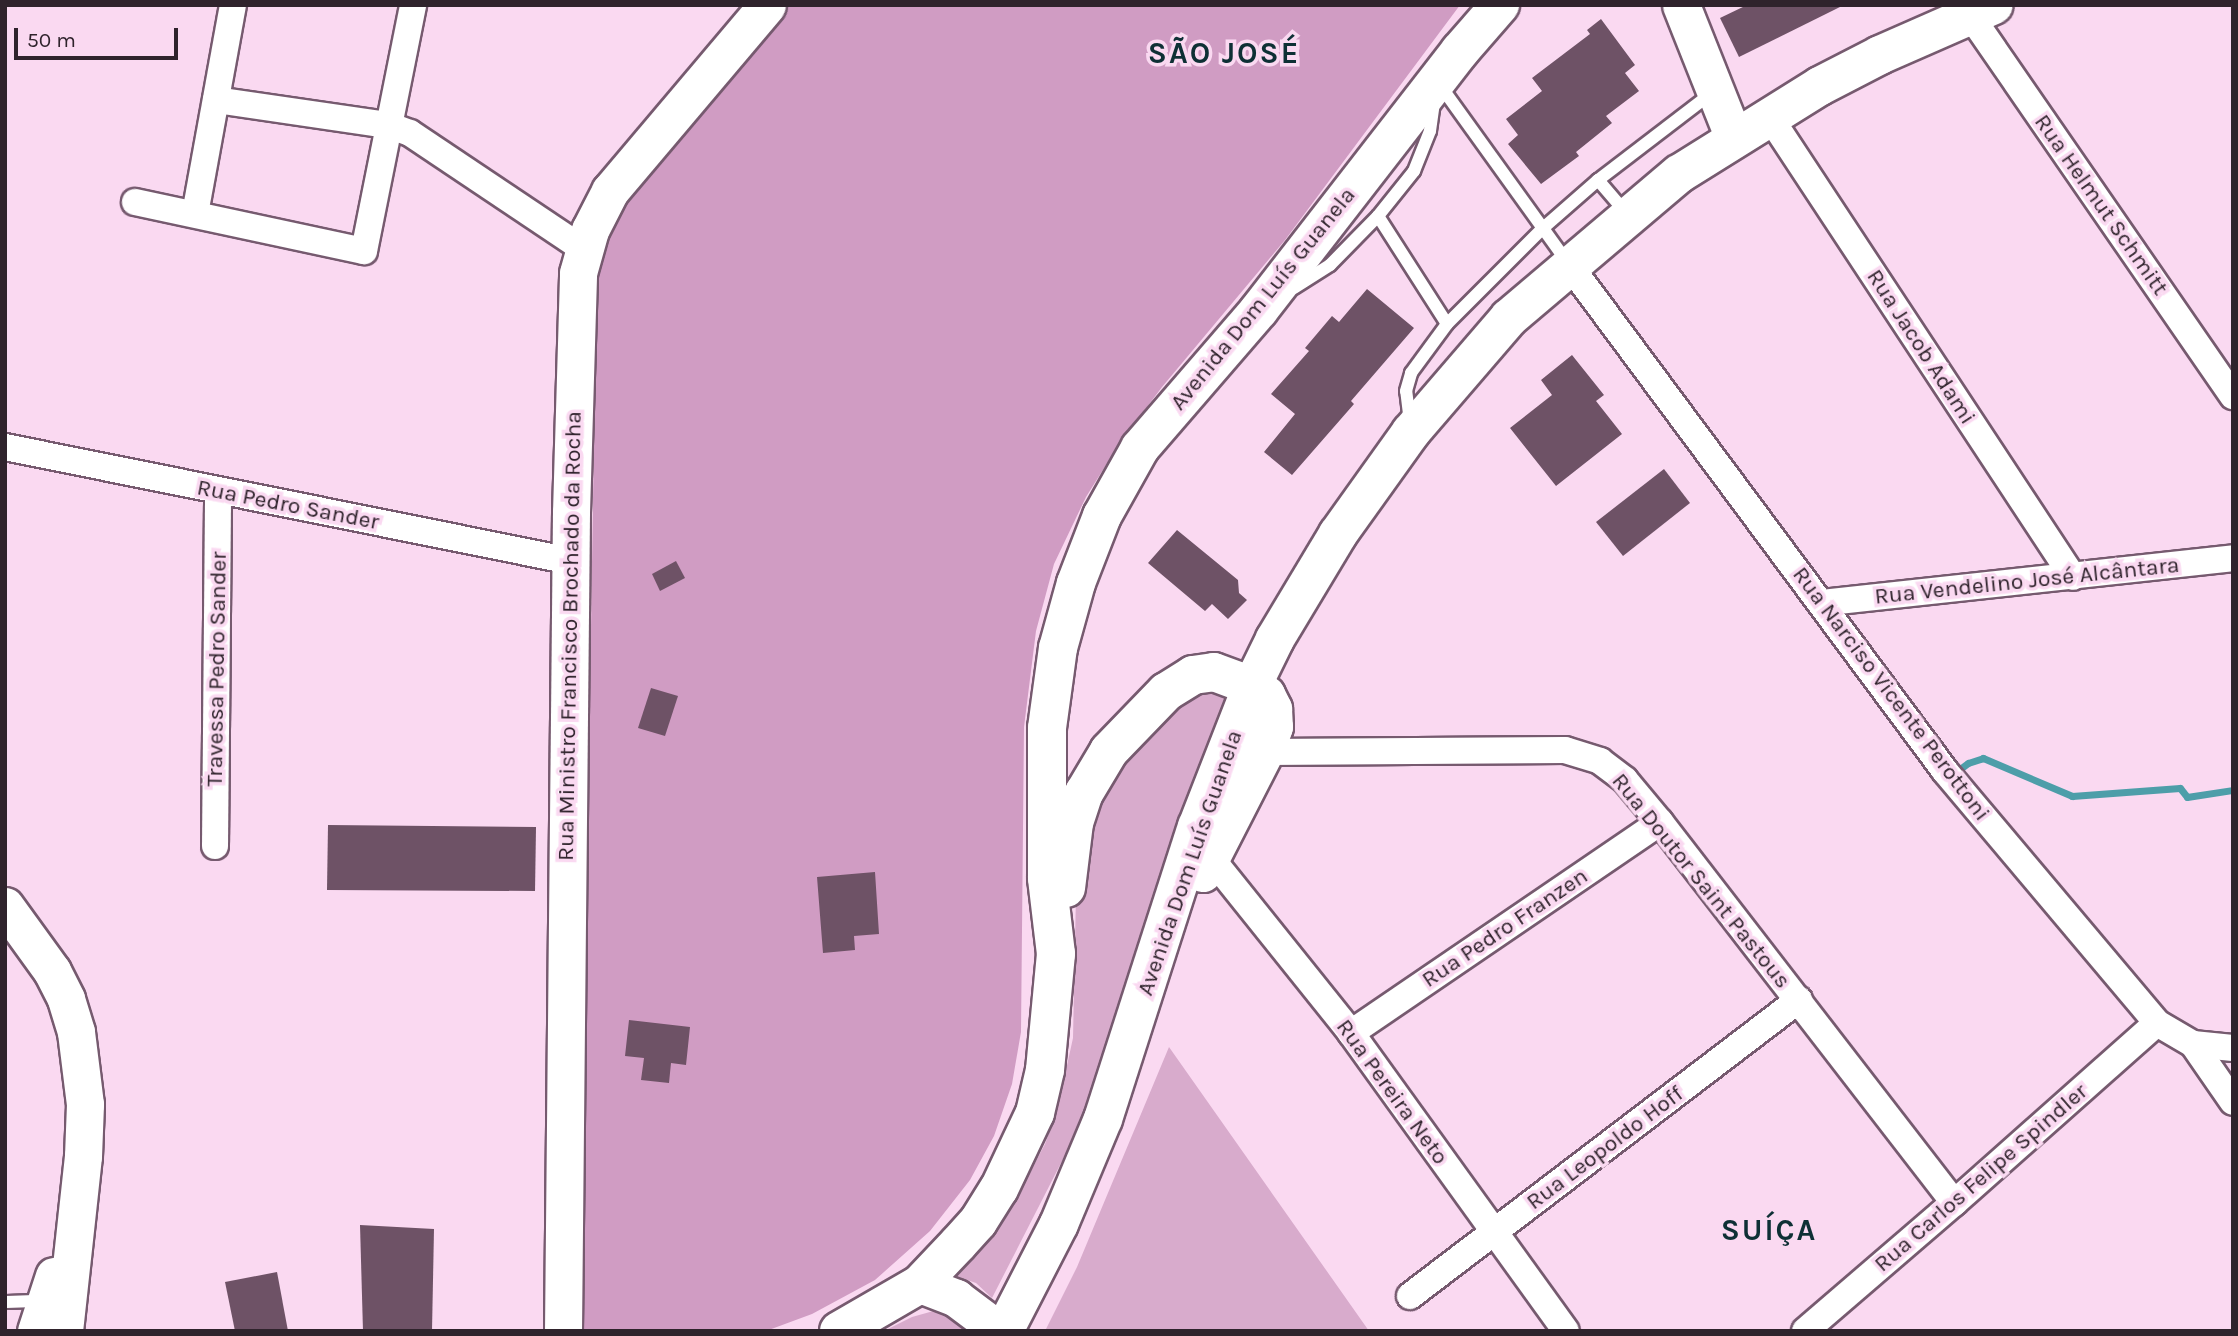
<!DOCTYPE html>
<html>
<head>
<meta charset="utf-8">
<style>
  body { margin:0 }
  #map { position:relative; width:2238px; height:1336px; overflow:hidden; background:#fad9f1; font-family:Karla,sans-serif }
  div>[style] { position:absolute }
  .green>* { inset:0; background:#d8abcc }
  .forest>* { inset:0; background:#d09cc3 }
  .stream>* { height:7px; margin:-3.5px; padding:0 3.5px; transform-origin:3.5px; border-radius:3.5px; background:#4d9ea9 }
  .building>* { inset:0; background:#6e5266 }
  .roads { filter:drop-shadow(2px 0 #765a6f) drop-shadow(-2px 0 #765a6f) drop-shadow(0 2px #765a6f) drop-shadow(0 -2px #765a6f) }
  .lane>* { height:12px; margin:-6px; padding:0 6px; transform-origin:6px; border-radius:6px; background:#fff }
  .street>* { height:26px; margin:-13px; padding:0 13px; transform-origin:13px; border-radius:13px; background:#fff }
  .secondary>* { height:37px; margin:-18.5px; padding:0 18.5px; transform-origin:18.5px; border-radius:18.5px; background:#fff }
  .primary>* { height:38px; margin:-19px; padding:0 19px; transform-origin:19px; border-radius:19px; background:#fff }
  span { translate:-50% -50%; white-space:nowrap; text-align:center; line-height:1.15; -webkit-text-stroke:7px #fad9f1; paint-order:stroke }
  .street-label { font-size:23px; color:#2f232c }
  .district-label { font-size:30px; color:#0e3035; font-weight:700; letter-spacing:2px }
  .frame { position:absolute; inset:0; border:7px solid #2f232c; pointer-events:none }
  .scale { position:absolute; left:14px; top:28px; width:164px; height:32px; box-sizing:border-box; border:4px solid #2f232c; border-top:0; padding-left:9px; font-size:21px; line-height:24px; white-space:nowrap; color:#2f232c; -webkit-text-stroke:5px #fad9f1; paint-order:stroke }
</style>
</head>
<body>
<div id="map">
  <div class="green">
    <div style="clip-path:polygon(1233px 690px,1083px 1120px,992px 1298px,976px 1283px,955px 1276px,985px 1243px,1012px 1207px,1045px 1144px,1057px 1111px,1073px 1038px,1076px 894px,1095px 809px,1121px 762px,1192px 692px)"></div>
    <div style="clip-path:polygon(1169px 1047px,1369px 1331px,1045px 1331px,1077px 1267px)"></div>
    <div style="clip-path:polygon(937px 1310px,948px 1310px,967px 1331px,884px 1331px,912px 1317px)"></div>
  </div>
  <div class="forest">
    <div style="clip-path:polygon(789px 5px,1460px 5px,1285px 240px,1162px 387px,1119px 444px,1086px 497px,1054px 564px,1036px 631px,1024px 727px,1021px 1032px,1012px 1084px,994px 1136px,970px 1180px,930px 1231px,875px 1280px,812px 1314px,766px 1331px,583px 1331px,580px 1324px,597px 246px,617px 190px)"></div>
  </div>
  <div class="stream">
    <div style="left:1956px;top:772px;width:15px;rotate:-37deg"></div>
    <div style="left:1968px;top:763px;width:16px;rotate:-18deg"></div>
    <div style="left:1983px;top:758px;width:97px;rotate:23.1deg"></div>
    <div style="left:2072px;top:796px;width:108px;rotate:-4.2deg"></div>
    <div style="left:2180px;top:788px;width:11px;rotate:52deg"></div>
    <div style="left:2187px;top:797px;width:47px;rotate:-8.7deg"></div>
  </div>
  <div class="building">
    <div style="clip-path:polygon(1747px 5px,1844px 5px,1739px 57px,1720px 18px)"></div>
    <div style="clip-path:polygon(1601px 19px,1635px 65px,1625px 73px,1639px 91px,1606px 116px,1612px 123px,1576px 152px,1579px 156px,1541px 184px,1508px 144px,1518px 135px,1506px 119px,1542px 91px,1532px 78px,1590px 34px,1587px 30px)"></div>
    <div style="clip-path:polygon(1367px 289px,1414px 328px,1351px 401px,1354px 404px,1292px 475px,1264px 452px,1295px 414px,1271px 394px,1309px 351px,1305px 348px,1332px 316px,1339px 322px)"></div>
    <div style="clip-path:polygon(1572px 355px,1604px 395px,1596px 401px,1622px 434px,1556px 486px,1510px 428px,1552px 395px,1541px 380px)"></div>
    <div style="clip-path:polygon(1664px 469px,1690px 503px,1623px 556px,1596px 522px)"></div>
    <div style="clip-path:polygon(1177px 530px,1238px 580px,1239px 593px,1247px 600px,1228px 619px,1212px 604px,1205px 611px,1148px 563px)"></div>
    <div style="clip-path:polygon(676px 561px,685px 578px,660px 591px,652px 574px)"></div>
    <div style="clip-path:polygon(651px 688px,678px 696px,665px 736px,638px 728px)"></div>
    <div style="clip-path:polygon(328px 825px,536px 827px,535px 891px,327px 890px)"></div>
    <div style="clip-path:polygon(875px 872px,879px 934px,854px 936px,855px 950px,823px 953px,817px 877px)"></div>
    <div style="clip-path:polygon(629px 1020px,690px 1027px,686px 1065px,671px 1063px,669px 1083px,641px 1080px,644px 1058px,625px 1056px)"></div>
    <div style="clip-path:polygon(360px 1225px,434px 1229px,432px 1331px,363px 1331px)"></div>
    <div style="clip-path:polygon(277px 1272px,288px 1331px,235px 1331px,225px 1282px)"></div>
  </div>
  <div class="roads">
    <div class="lane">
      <div style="left:1440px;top:85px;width:219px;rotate:54.3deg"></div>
      <div style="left:1598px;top:180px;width:145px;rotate:-37.4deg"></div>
      <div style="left:1378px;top:216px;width:128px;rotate:57.4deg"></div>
      <div style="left:1294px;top:288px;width:43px;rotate:-32.6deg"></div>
      <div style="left:1330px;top:265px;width:69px;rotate:-45.6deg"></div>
      <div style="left:1378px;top:216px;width:58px;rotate:-51.3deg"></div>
      <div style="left:1414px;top:171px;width:43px;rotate:-68.2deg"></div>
      <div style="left:1430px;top:131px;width:28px;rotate:-82deg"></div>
      <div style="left:1410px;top:422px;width:31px;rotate:-97deg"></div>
      <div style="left:1406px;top:391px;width:19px;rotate:-74deg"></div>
      <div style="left:1411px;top:373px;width:61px;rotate:-53.7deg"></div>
      <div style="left:1447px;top:324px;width:134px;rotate:-45deg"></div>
      <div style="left:1542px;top:229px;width:74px;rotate:-41.2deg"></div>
      <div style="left:1598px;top:180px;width:45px;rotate:49.5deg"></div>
      <div style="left:5px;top:1302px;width:38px;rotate:-2deg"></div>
    </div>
    <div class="street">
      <div style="left:1970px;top:15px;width:463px;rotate:55.4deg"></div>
      <div style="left:216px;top:100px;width:174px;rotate:8.3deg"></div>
      <div style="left:388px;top:125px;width:23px;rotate:20deg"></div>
      <div style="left:410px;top:133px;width:208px;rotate:33.8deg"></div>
      <div style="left:1769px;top:116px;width:552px;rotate:56.6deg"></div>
      <div style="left:135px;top:202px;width:234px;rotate:12.1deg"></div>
      <div style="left:364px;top:251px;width:251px;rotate:-78.7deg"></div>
      <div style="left:195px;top:214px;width:212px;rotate:-79.7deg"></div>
      <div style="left:1570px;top:266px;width:629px;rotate:53.4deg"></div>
      <div style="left:1945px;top:771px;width:329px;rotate:49.9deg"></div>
      <div style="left:2157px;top:1023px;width:42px;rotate:30.3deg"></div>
      <div style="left:2193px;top:1044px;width:70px;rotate:55.4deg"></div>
      <div style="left:5px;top:447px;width:577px;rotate:11.39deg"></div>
      <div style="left:1821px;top:603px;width:414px;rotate:-6.2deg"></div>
      <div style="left:1265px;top:752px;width:300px;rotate:-0.4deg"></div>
      <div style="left:1565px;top:750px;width:37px;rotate:17deg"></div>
      <div style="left:1600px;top:761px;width:31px;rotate:37deg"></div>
      <div style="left:1625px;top:780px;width:55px;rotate:50.2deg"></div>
      <div style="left:1660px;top:822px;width:481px;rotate:52.3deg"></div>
      <div style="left:215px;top:846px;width:355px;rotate:-89.5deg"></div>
      <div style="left:1211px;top:858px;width:224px;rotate:51.3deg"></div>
      <div style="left:1351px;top:1033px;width:367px;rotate:54.2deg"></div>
      <div style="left:1351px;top:1033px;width:374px;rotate:-34.3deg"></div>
      <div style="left:2193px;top:1044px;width:40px;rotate:5.7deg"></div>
      <div style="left:1410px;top:1296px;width:489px;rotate:-37.3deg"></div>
      <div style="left:1805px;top:1331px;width:196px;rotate:-40.7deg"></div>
      <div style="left:1954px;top:1203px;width:271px;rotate:-41.6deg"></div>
    </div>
    <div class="secondary">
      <div style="left:1681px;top:5px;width:143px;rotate:68.3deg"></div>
      <div style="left:5px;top:906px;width:80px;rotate:54.1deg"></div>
      <div style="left:52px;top:971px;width:31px;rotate:63deg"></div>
      <div style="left:66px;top:999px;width:34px;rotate:73deg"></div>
      <div style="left:76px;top:1032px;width:73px;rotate:82.9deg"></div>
      <div style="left:85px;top:1104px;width:52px;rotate:92.2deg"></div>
      <div style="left:83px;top:1156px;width:176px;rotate:96.2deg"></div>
      <div style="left:920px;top:1284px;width:39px;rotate:21deg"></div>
      <div style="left:956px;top:1298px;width:55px;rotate:36.9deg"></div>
      <div style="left:36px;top:1331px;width:58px;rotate:-71.9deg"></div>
      <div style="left:563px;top:1331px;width:819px;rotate:-89.44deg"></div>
      <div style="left:571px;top:512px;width:239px;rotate:-88.3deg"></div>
      <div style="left:578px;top:273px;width:45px;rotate:-74.4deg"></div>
      <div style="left:590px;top:230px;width:44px;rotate:-62.9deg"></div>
      <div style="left:610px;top:191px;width:243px;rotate:-49.8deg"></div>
    </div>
    <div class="primary">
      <div style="left:1066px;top:888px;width:65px;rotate:-83deg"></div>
      <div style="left:1074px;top:823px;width:32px;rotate:-72deg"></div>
      <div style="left:1084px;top:793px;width:49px;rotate:-59.2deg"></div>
      <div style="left:1109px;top:751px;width:82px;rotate:-46deg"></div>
      <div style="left:1166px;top:692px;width:32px;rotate:-32deg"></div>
      <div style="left:1193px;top:675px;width:21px;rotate:-8deg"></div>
      <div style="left:1214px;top:672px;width:40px;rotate:20.2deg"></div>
      <div style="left:1252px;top:686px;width:17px;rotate:33deg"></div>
      <div style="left:1266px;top:695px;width:16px;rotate:63deg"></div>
      <div style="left:1273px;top:709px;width:18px;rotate:87deg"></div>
      <div style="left:1274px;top:727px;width:27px;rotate:110deg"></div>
      <div style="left:1265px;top:752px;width:136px;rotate:117.1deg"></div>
      <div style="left:839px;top:1331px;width:94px;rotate:-30.1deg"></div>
      <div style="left:920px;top:1284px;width:55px;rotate:-46.5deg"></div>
      <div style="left:958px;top:1244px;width:30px;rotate:-48deg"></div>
      <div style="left:978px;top:1222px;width:39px;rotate:-58deg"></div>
      <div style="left:999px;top:1189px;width:84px;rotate:-64.7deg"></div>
      <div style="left:1035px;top:1113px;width:44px;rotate:-76.9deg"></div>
      <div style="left:1045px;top:1070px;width:117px;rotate:-84.6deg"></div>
      <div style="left:1056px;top:954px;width:77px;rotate:-96.8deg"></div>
      <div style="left:1047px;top:878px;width:150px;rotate:-90deg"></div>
      <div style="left:1047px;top:728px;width:81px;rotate:-82.2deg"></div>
      <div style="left:1058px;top:648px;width:67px;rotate:-74.5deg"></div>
      <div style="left:1076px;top:583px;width:72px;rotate:-68.8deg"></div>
      <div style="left:1102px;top:516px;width:78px;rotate:-60.8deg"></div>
      <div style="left:1140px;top:448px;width:182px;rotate:-49.2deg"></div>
      <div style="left:1259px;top:310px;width:328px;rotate:-52.2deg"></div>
      <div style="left:1460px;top:51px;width:61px;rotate:-49deg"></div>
      <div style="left:1004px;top:1331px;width:120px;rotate:-62.8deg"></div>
      <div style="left:1059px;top:1224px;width:114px;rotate:-67.3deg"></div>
      <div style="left:1103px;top:1119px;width:307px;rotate:-72.2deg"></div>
      <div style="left:1197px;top:827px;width:151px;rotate:-68.7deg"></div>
      <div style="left:1252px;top:686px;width:52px;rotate:-63.9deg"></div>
      <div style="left:1275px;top:639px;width:122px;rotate:-59deg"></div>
      <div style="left:1338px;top:534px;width:125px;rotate:-54.4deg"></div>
      <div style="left:1411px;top:432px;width:150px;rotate:-49.3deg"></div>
      <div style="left:1509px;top:318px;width:223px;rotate:-40.3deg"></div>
      <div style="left:1679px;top:174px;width:166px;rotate:-32deg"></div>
      <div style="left:1820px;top:86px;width:68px;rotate:-27.3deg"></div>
      <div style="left:1880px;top:55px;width:124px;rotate:-23.7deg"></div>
    </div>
  </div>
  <div class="street-label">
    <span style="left:2101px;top:205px;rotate:55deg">Rua Helmut Schmitt</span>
    <span style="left:1263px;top:299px;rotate:-51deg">Avenida Dom Luís Guanela</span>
    <span style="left:1921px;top:347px;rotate:57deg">Rua Jacob Adami</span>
    <span style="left:288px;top:505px;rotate:11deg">Rua Pedro Sander</span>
    <span style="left:2027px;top:581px;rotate:-6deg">Rua Vendelino José Alcântara</span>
    <span style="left:570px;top:636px;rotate:-89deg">Rua Ministro Francisco Brochado da Rocha</span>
    <span style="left:217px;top:669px;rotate:-89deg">Travessa Pedro Sander</span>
    <span style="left:1891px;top:694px;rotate:53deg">Rua Narciso Vicente Perottoni</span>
    <span style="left:1190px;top:863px;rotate:-71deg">Avenida Dom Luís Guanela</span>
    <span style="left:1701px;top:881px;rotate:51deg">Rua Doutor Saint Pastous</span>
    <span style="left:1505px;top:928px;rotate:-34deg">Rua Pedro Franzen</span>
    <span style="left:1392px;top:1092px;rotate:54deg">Rua Pereira Neto</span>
    <span style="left:1605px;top:1148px;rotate:-37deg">Rua Leopoldo Hoff</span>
    <span style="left:1981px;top:1178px;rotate:-41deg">Rua Carlos Felipe Spindler</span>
  </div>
  <div class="district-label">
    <span style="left:1224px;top:53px">SÃO JOSÉ</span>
    <span style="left:1769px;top:1230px">SUÍÇA</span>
  </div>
  <div class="frame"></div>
  <div class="scale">50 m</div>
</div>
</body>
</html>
